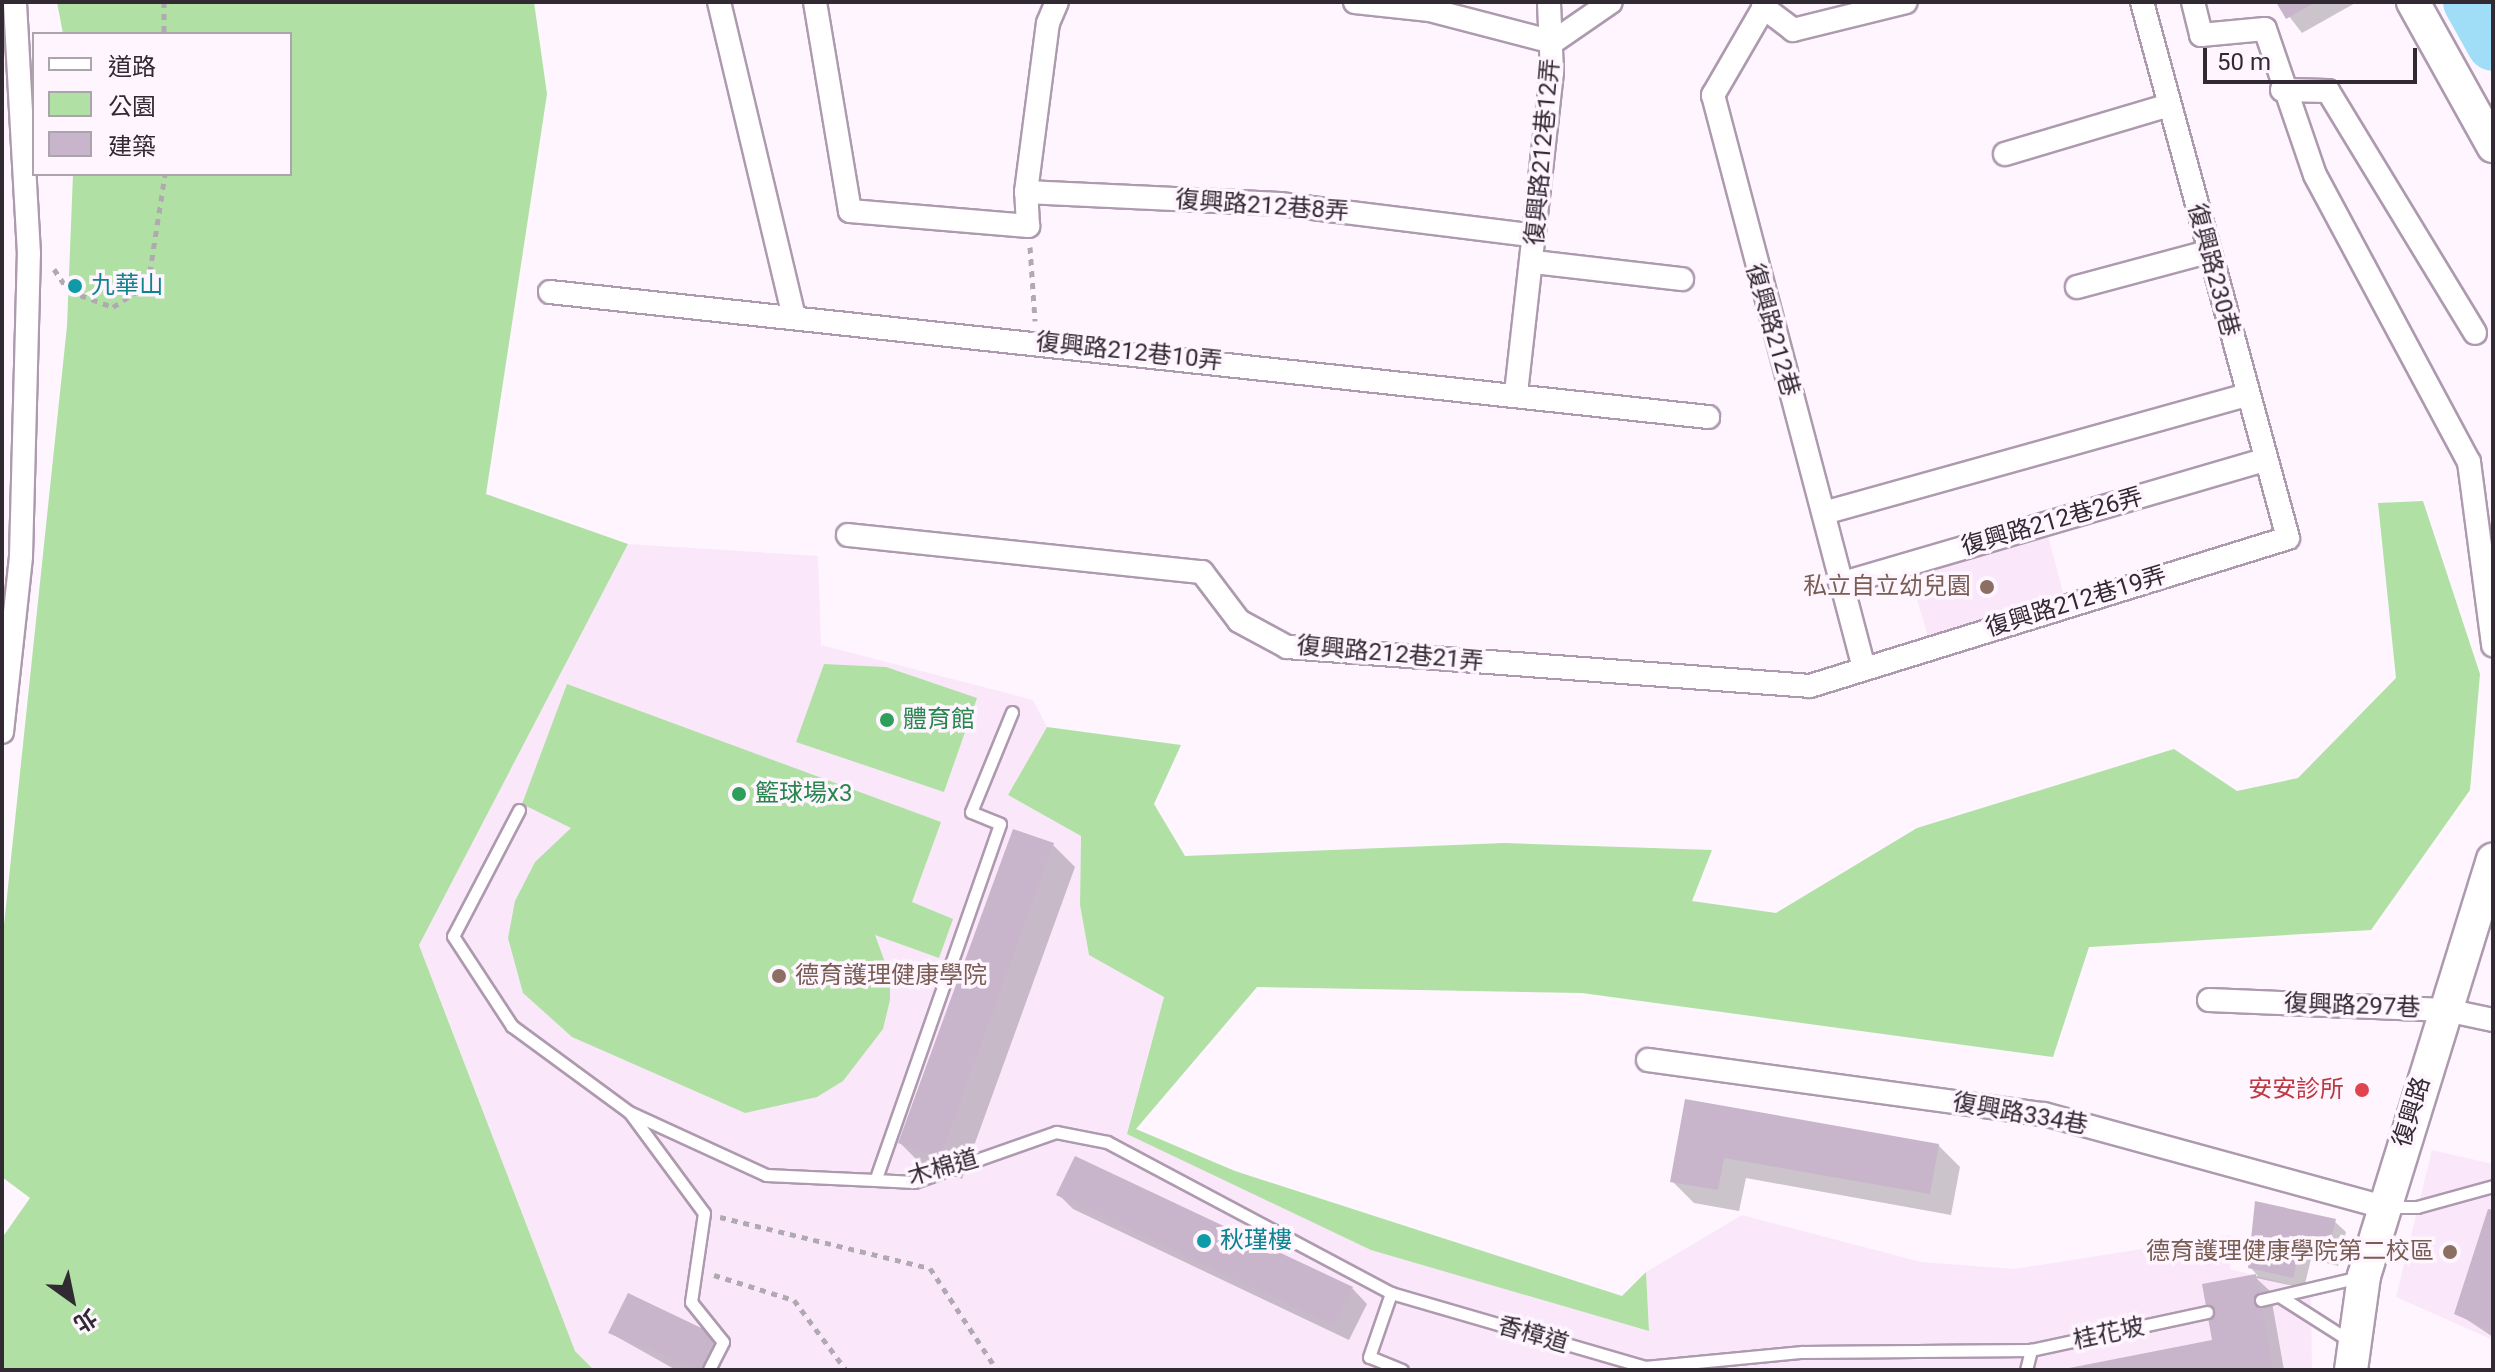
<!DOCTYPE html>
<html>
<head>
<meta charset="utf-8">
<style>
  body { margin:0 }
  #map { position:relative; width:2495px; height:1372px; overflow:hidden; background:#fef5fe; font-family:Roboto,"Noto Sans TC",sans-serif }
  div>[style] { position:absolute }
  .education>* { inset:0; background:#fae8fa }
  .green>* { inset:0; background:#b0e0a4 }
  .shadow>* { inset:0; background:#0003 }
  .river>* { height:52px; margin:-26px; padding:0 26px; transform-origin:26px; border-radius:26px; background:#a0def8 }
  .building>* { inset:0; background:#c9b5cb }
  .path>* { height:5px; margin-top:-2.5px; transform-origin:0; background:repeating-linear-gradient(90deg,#b1a9b2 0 6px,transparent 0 12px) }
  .roads { filter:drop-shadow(2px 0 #ae9aaf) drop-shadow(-2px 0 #ae9aaf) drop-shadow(0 2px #ae9aaf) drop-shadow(0 -2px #ae9aaf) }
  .lane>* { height:11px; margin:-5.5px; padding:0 5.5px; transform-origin:5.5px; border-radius:5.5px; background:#fff }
  .street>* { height:22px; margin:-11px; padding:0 11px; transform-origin:11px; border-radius:11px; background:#fff }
  .secondary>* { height:32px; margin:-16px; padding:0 16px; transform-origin:16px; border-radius:16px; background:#fff }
  .dots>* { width:22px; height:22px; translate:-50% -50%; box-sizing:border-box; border:4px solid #fef5fe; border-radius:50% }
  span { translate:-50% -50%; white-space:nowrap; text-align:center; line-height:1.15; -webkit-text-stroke:7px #fef5fe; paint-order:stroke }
  .street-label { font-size:24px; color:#322a33 }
  .culture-label { font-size:24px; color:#0d838f }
  .left { translate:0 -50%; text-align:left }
  .education-label { font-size:24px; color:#785e54 }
  .right { translate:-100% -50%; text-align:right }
  .leisure-label { font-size:24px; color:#27864d }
  .health-label { font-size:24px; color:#be3a42 }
  .frame { position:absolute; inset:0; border:4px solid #322a33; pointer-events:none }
  .legend { position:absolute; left:32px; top:32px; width:260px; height:144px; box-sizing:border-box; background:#fef5fe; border:2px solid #aca4ad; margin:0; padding:10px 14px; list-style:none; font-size:24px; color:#322a33 }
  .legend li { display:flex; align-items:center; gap:16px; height:40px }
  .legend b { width:40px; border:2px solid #aca4ad }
  .north { position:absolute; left:32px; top:1260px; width:80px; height:80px; -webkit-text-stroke:6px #fef5fe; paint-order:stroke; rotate:147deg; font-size:22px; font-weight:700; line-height:32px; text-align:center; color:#322a33 }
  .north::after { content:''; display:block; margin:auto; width:28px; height:36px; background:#322a33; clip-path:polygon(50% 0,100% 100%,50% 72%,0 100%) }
  .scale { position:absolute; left:2203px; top:48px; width:214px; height:36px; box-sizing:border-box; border:4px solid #322a33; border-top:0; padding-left:10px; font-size:24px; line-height:28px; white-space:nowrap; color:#322a33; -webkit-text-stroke:6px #fef5fe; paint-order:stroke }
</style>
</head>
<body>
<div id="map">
  <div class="education">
    <div style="clip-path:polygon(2046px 528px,2066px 604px,1931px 646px,1908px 570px)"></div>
    <div style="clip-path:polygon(628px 544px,818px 556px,821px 645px,1033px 700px,1047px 727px,1008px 795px,1081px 836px,1080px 905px,1089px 955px,1164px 997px,1127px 1133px,1649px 1330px,1646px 1272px,1742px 1215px,1921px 1262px,2014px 1269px,2231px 1235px,2230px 1269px,2311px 1290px,2312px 1370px,594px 1370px,575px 1351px,419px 944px)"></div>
    <div style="clip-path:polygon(2432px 1150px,2493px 1164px,2493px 1340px,2396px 1297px)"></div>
  </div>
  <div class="green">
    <div style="clip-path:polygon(57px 2px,534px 2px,547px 94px,486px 494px,628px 544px,419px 945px,575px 1351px,594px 1370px,2px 1370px,2px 1238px,30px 1198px,2px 1177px,2px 944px,67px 326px,73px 174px,290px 174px,290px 34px,63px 34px)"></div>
    <div style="clip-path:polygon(2423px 501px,2480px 674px,2470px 790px,2371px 930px,2089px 947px,2053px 1057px,1582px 993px,1257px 987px,1136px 1129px,1235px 1171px,1622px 1296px,1646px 1272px,1649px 1331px,1371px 1250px,1127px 1134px,1164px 997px,1089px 955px,1080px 905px,1081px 836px,1008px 795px,1047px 727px,1181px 745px,1154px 804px,1185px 856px,1504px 843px,1712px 850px,1692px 901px,1776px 913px,1917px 828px,2174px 749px,2237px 791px,2298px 778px,2396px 678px,2378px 503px)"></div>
    <div style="clip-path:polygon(824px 664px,886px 667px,977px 698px,944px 792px,796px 742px)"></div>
    <div style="clip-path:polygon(567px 684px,941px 822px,912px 902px,953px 919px,939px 958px,875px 935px,890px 976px,890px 1000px,883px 1029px,843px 1081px,817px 1097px,745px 1113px,572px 1037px,523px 993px,508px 938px,515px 901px,535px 862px,571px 828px,522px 804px)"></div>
  </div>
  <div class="shadow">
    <div style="clip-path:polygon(2278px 2px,2357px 2px,2302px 33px)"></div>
    <div style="clip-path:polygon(1053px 845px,1075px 867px,962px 1179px,922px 1165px,900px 1143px)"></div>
    <div style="clip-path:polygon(1686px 1101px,1938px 1145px,1960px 1167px,1951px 1215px,1746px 1178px,1739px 1211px,1694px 1203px,1672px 1181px)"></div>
    <div style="clip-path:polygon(1058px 1194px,1352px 1288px,1367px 1304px,1349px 1340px,1073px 1209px)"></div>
    <div style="clip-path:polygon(2493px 1212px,2493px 1337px,2457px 1313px)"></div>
    <div style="clip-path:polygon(2334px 1221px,2346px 1232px,2338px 1266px,2311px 1259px,2304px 1288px,2256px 1278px,2270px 1291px,2284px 1370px,2062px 1370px,2214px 1341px,2204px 1286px,2258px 1276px,2250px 1267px)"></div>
    <div style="clip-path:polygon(610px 1333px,715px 1337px,726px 1348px,715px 1370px,676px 1370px)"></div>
  </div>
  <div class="river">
    <div style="left:2469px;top:2px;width:49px;rotate:60.8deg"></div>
  </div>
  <div class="building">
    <div style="clip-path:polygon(2276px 2px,2316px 2px,2286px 19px)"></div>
    <div style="clip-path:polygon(1013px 829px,1054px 843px,940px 1158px,898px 1143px)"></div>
    <div style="clip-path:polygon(1685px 1099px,1939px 1144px,1930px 1194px,1724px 1158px,1718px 1190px,1670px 1182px)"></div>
    <div style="clip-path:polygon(1075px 1156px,1353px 1287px,1334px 1326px,1056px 1195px)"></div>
    <div style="clip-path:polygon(2255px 1201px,2336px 1219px,2327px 1255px,2300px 1249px,2293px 1278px,2248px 1268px)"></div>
    <div style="clip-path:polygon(2488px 1209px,2493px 1210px,2493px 1331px,2454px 1314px)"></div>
    <div style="clip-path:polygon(2256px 1274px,2273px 1370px,2059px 1370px,2212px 1340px,2202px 1284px)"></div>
    <div style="clip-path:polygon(628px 1293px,716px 1335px,699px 1370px,608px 1333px)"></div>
  </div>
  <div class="path">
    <div style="left:164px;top:2px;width:32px;rotate:90deg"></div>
    <div style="left:1030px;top:247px;width:74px;rotate:86.1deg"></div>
    <div style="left:54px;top:269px;width:27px;rotate:56deg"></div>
    <div style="left:69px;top:291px;width:47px;rotate:20deg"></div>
    <div style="left:113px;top:307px;width:42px;rotate:-33.3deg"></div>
    <div style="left:148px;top:284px;width:111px;rotate:-81.2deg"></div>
    <div style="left:720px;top:1217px;width:216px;rotate:13.7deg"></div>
    <div style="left:930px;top:1268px;width:122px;rotate:56.7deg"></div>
    <div style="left:714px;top:1275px;width:84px;rotate:17.4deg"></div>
    <div style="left:794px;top:1300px;width:87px;rotate:53.4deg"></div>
  </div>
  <div class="roads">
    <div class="lane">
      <div style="left:1012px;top:712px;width:108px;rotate:112.3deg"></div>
      <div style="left:971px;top:812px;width:31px;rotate:22deg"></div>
      <div style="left:1000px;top:824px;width:377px;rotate:109.3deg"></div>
      <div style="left:875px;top:1180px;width:39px;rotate:3deg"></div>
      <div style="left:914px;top:1182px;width:151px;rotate:-19.4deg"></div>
      <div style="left:1056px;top:1132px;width:52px;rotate:11.1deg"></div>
      <div style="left:1107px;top:1142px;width:322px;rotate:28deg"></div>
      <div style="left:519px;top:810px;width:142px;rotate:117.6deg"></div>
      <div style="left:453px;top:936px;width:108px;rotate:56.8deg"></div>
      <div style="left:512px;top:1026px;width:145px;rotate:36.3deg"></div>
      <div style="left:629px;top:1112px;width:151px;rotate:24.7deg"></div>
      <div style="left:766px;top:1175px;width:109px;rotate:2.6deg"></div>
      <div style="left:630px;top:1113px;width:124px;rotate:53.5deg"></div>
      <div style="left:704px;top:1213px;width:90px;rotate:98.3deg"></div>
      <div style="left:691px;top:1302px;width:51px;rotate:51.3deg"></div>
      <div style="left:723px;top:1342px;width:31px;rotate:117deg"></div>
      <div style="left:2390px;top:1207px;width:27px"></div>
      <div style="left:2417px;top:1207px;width:79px;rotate:-15.4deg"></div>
      <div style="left:2281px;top:1297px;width:82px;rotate:32.5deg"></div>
      <div style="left:2261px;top:1300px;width:102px;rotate:-13.1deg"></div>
      <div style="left:1402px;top:1370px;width:35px;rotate:-158deg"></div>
      <div style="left:1369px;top:1357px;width:68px;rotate:-71deg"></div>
      <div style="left:1391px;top:1293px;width:265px;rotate:16.2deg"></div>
      <div style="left:1645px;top:1367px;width:158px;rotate:-5.5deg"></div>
      <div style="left:1802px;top:1352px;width:229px;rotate:-0.5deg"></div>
      <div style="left:2026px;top:1370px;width:21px;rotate:-76deg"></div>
      <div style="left:2031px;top:1350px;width:180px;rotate:-12.2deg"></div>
    </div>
    <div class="street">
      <div style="left:719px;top:2px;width:323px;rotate:76.6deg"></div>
      <div style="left:815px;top:2px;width:212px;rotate:80.5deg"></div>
      <div style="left:850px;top:211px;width:179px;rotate:4.8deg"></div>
      <div style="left:1028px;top:226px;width:34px;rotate:-93deg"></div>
      <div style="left:1026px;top:192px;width:254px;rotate:2.7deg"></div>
      <div style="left:1280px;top:204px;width:252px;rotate:7.1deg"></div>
      <div style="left:1355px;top:2px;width:75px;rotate:6.1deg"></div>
      <div style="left:1430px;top:10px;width:127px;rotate:14.6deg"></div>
      <div style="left:1767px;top:2px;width:108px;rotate:120.1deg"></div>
      <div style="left:1713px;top:95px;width:593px;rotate:75.24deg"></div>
      <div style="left:2193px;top:2px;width:34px;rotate:76deg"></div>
      <div style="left:2201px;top:35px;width:64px;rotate:-5.4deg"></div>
      <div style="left:2265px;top:29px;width:154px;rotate:71.1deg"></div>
      <div style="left:2315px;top:175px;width:326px;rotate:61.8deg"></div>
      <div style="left:2469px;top:462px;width:185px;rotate:82.5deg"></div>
      <div style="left:1763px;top:7px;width:38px;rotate:37deg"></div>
      <div style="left:1793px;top:30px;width:116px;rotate:-13.9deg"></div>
      <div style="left:1553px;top:42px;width:70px;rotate:-34.6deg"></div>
      <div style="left:2282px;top:90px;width:46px;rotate:1.2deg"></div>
      <div style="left:2328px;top:91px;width:283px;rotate:58.7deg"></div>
      <div style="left:2005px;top:154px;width:171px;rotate:-16.6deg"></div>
      <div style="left:1026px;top:192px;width:170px;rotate:-82.6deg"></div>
      <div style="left:1048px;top:23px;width:23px;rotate:-67deg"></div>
      <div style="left:1534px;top:262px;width:149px;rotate:6.6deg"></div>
      <div style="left:2077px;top:287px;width:136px;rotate:-15deg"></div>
      <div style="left:550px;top:292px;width:1165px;rotate:6.16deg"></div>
      <div style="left:1516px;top:393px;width:323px;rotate:-83.6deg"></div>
      <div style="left:1552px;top:72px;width:70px;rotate:-92.5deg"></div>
      <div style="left:1824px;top:513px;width:439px;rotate:-15.6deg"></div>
      <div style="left:848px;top:535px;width:356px;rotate:6deg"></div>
      <div style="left:1202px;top:572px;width:61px;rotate:52.9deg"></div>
      <div style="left:1239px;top:621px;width:55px;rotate:28.4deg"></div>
      <div style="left:1287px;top:647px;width:524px;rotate:4.26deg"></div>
      <div style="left:1810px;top:686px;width:500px;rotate:-17.2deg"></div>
      <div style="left:2288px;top:538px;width:556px;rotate:-105.24deg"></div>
      <div style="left:1840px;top:584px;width:442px;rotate:-16.3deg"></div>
      <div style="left:2px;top:732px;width:177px;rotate:-83.8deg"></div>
      <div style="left:21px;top:556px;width:302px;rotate:-88.5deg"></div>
      <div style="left:29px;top:254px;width:252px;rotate:-93.2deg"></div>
      <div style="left:2209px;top:1000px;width:237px;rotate:2.4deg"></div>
      <div style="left:2446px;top:1010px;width:48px;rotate:12deg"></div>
      <div style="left:1648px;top:1060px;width:400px;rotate:7.8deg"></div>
      <div style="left:2044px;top:1114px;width:353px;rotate:15.3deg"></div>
    </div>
    <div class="secondary">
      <div style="left:2413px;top:2px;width:165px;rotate:60.9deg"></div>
      <div style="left:2351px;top:1370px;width:95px;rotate:-82.1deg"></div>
      <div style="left:2364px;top:1276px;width:436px;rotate:-72.8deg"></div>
    </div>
  </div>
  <div class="dots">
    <div style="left:75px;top:286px;background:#0f9aa8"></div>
    <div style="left:1987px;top:587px;background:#8d6e63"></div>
    <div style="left:887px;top:720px;background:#2e9e5b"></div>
    <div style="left:739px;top:794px;background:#2e9e5b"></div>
    <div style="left:779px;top:976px;background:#8d6e63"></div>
    <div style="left:2362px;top:1090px;background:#e0444e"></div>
    <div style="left:1204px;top:1241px;background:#0f9aa8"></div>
    <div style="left:2450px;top:1252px;background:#8d6e63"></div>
  </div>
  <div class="street-label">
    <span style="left:1543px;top:152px;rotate:-85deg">復興路212巷12弄</span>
    <span style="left:1262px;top:206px;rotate:4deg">復興路212巷8弄</span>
    <span style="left:2213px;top:270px;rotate:75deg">復興路230巷</span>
    <span style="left:1772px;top:330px;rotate:74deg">復興路212巷</span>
    <span style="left:1129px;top:352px;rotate:6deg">復興路212巷10弄</span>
    <span style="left:2052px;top:522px;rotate:-16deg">復興路212巷26弄</span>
    <span style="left:2076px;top:602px;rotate:-17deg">復興路212巷19弄</span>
    <span style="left:1390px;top:654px;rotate:5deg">復興路212巷21弄</span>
    <span style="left:2352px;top:1006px;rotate:2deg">復興路297巷</span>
    <span style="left:2412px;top:1112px;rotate:-73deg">復興路</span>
    <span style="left:2020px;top:1114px;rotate:10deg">復興路334巷</span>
    <span style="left:943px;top:1168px;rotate:-16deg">木棉道</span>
    <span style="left:2109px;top:1334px;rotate:-12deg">桂花坡</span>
    <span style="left:1533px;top:1335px;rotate:16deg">香樟道</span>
  </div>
  <div class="culture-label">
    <span class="left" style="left:91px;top:286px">九華山</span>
    <span class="left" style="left:1220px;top:1241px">秋瑾樓</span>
  </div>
  <div class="education-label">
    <span class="right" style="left:1971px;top:587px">私立自立幼兒園</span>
    <span class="left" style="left:795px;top:976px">德育護理健康學院</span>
    <span class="right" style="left:2434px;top:1252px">德育護理健康學院第二校區</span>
  </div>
  <div class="leisure-label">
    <span class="left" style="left:903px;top:720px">體育館</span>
    <span class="left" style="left:755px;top:794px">籃球場x3</span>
  </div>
  <div class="health-label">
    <span class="right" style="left:2344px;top:1090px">安安診所</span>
  </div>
  <div class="frame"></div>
  <ul class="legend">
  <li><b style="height:10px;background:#fff"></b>道路</li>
  <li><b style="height:22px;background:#b0e0a4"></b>公園</li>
  <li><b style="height:22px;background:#c9b5cb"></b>建築</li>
  </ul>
  <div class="north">北</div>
  <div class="scale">50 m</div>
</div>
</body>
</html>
